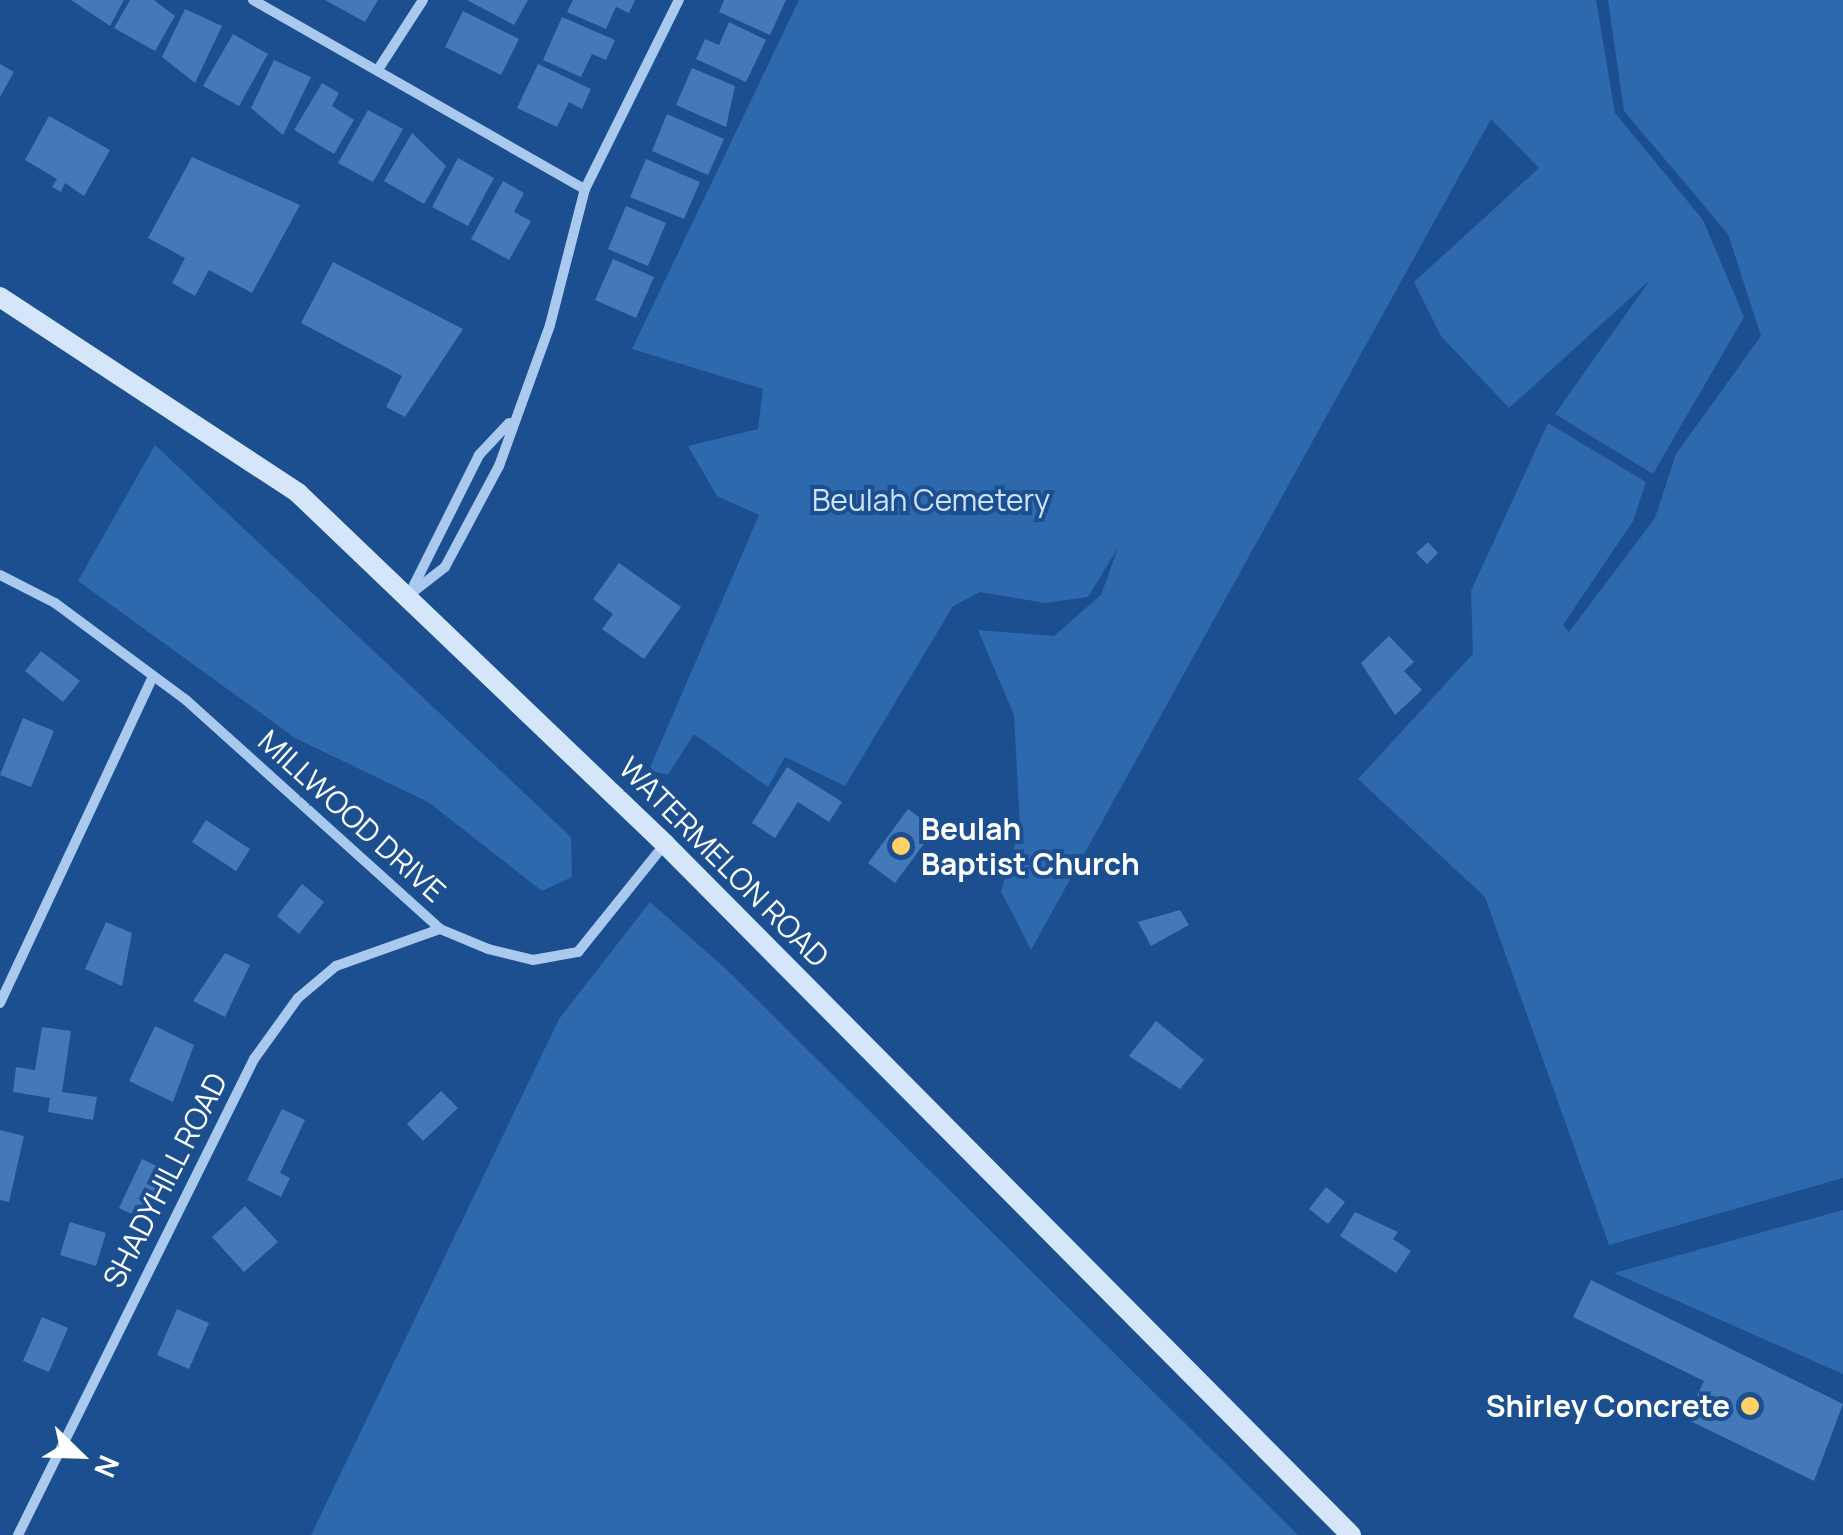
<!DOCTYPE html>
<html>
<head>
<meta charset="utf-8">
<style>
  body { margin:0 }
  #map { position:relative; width:1843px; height:1535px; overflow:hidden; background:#1b4f8f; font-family:Manrope,sans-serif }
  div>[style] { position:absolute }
  .green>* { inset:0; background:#2e69ad }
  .building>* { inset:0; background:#4478b7 }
  .street>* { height:10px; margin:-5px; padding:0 5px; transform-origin:5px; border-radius:5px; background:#a9c9ee }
  .secondary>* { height:20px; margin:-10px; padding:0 10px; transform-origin:10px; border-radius:10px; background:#d6e6fa }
  .dots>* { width:28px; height:28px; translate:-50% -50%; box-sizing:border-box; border:5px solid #1b4f8f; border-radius:50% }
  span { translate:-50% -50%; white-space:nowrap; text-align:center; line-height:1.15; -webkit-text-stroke:8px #1b4f8f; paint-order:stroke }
  .park-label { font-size:30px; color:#cfe3fa }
  .street-label { font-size:30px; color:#fff }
  .poi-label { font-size:30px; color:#fff; font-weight:700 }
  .left { translate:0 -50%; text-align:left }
  .right { translate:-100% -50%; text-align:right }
  .north { position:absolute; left:30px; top:1405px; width:100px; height:100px; -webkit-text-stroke:8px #1b4f8f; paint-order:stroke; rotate:113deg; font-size:28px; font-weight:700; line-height:40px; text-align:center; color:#fff }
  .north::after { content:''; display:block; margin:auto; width:35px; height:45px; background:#fff; clip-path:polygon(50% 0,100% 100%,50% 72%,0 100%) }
</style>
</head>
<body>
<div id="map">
  <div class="green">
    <div style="clip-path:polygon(799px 0,1596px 0,1615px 113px,1703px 220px,1744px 317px,1653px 474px,1555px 414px,1650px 280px,1509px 408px,1441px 336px,1414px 282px,1539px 168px,1491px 119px,1031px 950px,1001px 891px,1020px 827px,1014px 715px,978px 630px,1054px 636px,1101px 595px,1118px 548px,1088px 597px,1045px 603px,980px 592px,953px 606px,845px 786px,785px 757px,768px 787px,694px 734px,668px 775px,649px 770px,759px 515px,717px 496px,688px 446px,758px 429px,763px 389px,632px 349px)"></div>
    <div style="clip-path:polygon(1608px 0,1843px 0,1843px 1178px,1609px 1245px,1485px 897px,1358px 779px,1473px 654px,1471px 591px,1548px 423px,1646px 482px,1633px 521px,1563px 625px,1569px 632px,1655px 518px,1676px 454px,1761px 336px,1728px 234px,1624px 111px)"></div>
    <div style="clip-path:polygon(155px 445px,571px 837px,572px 877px,542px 891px,428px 802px,295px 738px,78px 581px)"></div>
    <div style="clip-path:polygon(650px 902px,726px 969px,1298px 1535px,311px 1535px,559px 1019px)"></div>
    <div style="clip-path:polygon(1843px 1210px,1843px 1374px,1614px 1273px)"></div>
  </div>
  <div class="building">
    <div style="clip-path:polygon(71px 0,124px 0,110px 26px)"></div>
    <div style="clip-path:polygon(130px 0,154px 0,175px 16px,155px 51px,114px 28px)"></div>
    <div style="clip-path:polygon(325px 0,378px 0,365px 22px)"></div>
    <div style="clip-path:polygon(467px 0,528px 0,514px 25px)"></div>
    <div style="clip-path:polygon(573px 0,635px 0,629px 13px,616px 7px,606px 29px,567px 12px)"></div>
    <div style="clip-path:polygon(724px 0,786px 0,770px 35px,719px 12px)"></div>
    <div style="clip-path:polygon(185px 9px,222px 26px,195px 83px,162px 57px)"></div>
    <div style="clip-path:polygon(463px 11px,519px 39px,501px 75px,445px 47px)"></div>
    <div style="clip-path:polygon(562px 17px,615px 40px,606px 60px,592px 54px,581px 77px,543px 60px)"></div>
    <div style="clip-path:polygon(729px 22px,766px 40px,746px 82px,696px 59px,705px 39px,719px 45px)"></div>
    <div style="clip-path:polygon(233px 34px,268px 54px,239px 106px,203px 86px)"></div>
    <div style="clip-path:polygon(274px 60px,311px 77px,283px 135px,251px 108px)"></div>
    <div style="clip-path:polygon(0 64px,14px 72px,0 97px)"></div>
    <div style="clip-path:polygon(538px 64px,591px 89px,582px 109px,569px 102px,557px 127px,517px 108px)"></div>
    <div style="clip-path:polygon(692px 68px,735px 86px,726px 127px,676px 105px)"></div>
    <div style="clip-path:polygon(322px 83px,339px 93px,332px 106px,354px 120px,334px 154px,294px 130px)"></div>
    <div style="clip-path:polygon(368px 110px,403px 129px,373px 182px,338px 163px)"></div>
    <div style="clip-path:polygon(667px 114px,724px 139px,708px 175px,652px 151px)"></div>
    <div style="clip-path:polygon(49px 116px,110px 150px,84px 196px,65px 183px,61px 192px,52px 187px,57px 179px,25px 160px)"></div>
    <div style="clip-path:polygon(412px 133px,446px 166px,424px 204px,384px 181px)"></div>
    <div style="clip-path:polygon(192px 157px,300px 205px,252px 293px,209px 270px,195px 296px,172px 283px,185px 258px,148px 238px)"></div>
    <div style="clip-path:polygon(458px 158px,494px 178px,468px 226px,432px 207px)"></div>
    <div style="clip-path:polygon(646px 159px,700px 182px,684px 219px,630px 197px)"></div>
    <div style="clip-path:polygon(503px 181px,524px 193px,514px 212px,531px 221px,509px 260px,471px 239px)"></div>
    <div style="clip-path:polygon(626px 206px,666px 223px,648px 266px,608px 249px)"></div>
    <div style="clip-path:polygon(613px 259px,654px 277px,636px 318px,595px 300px)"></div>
    <div style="clip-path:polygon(333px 262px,463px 329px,405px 417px,386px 407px,402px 376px,301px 323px)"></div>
    <div style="clip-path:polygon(1428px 542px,1438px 553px,1427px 564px,1416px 553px)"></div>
    <div style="clip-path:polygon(619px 563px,681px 607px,644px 659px,602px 629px,613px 614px,593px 599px)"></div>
    <div style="clip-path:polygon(1389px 636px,1414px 662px,1404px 671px,1422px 690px,1395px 715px,1361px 663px)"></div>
    <div style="clip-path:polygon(41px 651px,80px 681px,63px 702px,25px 671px)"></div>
    <div style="clip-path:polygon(23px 718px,54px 731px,31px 787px,0 775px)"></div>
    <div style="clip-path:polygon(787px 767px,842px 802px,829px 822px,798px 802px,775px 838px,752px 823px)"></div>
    <div style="clip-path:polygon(908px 809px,935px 829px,895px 883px,868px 863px)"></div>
    <div style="clip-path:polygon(206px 820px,250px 849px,236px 871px,192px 842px)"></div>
    <div style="clip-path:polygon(302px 884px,324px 902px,299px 934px,277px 916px)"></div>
    <div style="clip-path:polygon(1180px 910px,1189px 925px,1151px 946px,1138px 922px)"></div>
    <div style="clip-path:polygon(106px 922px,132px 933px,122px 986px,85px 969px)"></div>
    <div style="clip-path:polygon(225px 953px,250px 965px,225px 1017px,193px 1001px)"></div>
    <div style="clip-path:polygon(1156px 1021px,1204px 1060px,1180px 1089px,1129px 1056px)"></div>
    <div style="clip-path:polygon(155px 1026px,194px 1045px,173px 1102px,129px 1081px)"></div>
    <div style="clip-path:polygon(42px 1027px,71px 1031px,62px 1092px,97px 1097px,93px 1120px,48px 1112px,50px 1098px,13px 1092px,16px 1067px,35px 1070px)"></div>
    <div style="clip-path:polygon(441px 1091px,458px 1108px,423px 1141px,407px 1124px)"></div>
    <div style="clip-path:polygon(282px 1109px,305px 1120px,280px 1173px,290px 1178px,281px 1197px,247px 1180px)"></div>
    <div style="clip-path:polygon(0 1130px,24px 1136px,9px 1202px,0 1200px)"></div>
    <div style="clip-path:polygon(142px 1159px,165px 1170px,142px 1219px,119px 1208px)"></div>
    <div style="clip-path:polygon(1326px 1187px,1345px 1202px,1328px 1224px,1309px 1209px)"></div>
    <div style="clip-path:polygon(245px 1206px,278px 1242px,244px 1272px,212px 1237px)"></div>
    <div style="clip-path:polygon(1355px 1212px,1398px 1232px,1393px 1239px,1411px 1251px,1396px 1273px,1340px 1236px)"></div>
    <div style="clip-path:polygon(70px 1222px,106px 1233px,96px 1266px,60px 1255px)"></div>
    <div style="clip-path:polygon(1591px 1280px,1843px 1404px,1814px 1481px,1686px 1419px,1704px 1381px,1573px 1317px)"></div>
    <div style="clip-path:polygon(177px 1309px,209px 1323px,189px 1369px,157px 1355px)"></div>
    <div style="clip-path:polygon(42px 1317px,68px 1328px,49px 1372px,23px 1361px)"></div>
  </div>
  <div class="street">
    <div style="left:253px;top:0;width:382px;rotate:29.7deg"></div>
    <div style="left:379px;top:68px;width:81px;rotate:-57.1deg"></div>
    <div style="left:0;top:575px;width:62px;rotate:27deg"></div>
    <div style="left:55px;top:603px;width:163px;rotate:36.5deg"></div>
    <div style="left:186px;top:700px;width:342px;rotate:42deg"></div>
    <div style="left:440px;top:929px;width:52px;rotate:22.6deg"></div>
    <div style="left:488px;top:949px;width:46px;rotate:13.7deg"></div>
    <div style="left:533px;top:960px;width:46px;rotate:-10.1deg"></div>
    <div style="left:578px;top:952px;width:137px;rotate:-51.2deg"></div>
    <div style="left:410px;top:593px;width:154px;rotate:-63.4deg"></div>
    <div style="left:479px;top:455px;width:44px;rotate:-46.8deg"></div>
    <div style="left:409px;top:595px;width:46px;rotate:-37.9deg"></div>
    <div style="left:445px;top:567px;width:115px;rotate:-61.9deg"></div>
    <div style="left:499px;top:466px;width:150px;rotate:-70.1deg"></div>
    <div style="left:550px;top:325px;width:140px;rotate:-75.6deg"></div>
    <div style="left:585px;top:189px;width:211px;rotate:-63.6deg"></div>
    <div style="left:0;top:1003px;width:360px;rotate:-64.9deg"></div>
    <div style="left:18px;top:1535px;width:531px;rotate:-63.63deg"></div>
    <div style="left:254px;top:1059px;width:75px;rotate:-54.2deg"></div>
    <div style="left:298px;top:998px;width:50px;rotate:-40.1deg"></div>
    <div style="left:336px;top:966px;width:110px;rotate:-19.6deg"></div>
  </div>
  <div class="secondary">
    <div style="left:0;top:297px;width:357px;rotate:33.3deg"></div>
    <div style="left:298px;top:493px;width:508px;rotate:43.72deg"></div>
    <div style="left:665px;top:844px;width:974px;rotate:45.21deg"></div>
  </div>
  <div class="dots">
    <div style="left:901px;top:846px;background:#ffd166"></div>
    <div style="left:1750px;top:1406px;background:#ffd166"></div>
  </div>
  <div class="park-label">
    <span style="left:931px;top:500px">Beulah Cemetery</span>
  </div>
  <div class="street-label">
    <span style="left:352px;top:816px;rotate:42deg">MILLWOOD DRIVE</span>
    <span style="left:724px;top:862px;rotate:45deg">WATERMELON ROAD</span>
    <span style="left:165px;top:1180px;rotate:-63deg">SHADYHILL ROAD</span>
  </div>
  <div class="poi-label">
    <span class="left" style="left:921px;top:846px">Beulah<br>Baptist Church</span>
    <span class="right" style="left:1730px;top:1406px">Shirley Concrete</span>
  </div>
  <div class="north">N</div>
</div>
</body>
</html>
